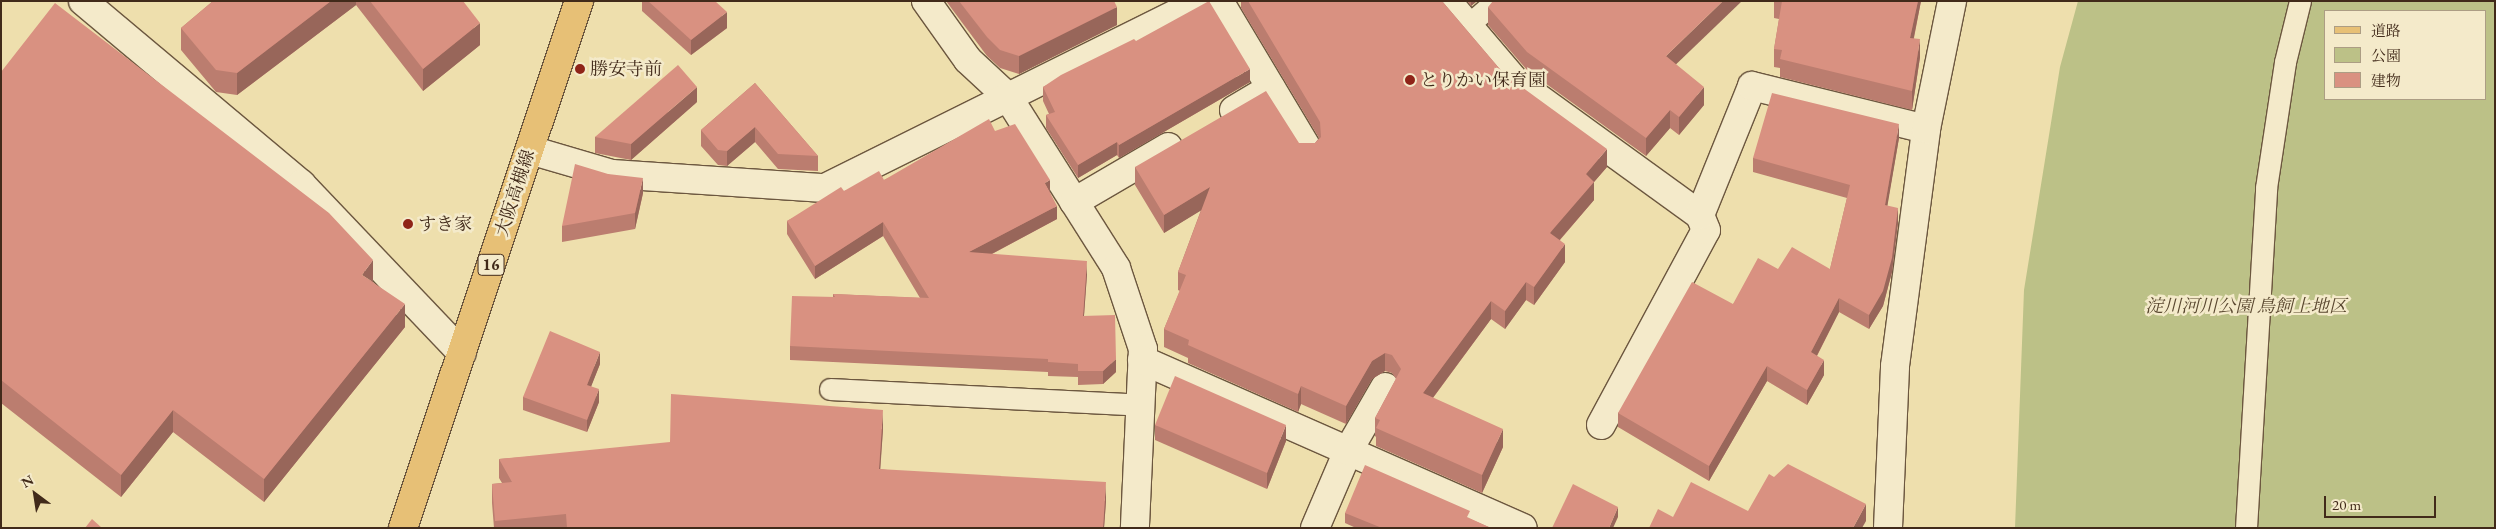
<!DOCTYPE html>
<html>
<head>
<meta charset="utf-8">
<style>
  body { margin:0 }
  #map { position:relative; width:2496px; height:529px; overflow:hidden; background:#eedfad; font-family:"EB Garamond","Noto Serif JP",serif }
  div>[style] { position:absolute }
  .green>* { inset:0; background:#bcc187 }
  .roads { filter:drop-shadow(1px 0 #6c573f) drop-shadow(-1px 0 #6c573f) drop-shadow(0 1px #6c573f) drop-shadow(0 -1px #6c573f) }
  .service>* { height:21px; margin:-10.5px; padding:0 10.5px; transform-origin:10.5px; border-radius:10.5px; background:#f4eaca }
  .minor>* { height:28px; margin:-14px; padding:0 14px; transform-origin:14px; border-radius:14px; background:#f4eaca }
  .primary>* { height:28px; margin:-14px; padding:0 14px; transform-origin:14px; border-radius:14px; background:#e7c076 }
  .wall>* { inset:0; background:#bb7d6f }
  .shaded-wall>* { inset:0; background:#98665a }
  .building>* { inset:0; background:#d99181 }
  .dots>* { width:14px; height:14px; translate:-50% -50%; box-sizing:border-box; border:2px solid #f4eaca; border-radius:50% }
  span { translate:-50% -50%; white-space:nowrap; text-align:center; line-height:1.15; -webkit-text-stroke:5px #f4eaca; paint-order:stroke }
  .shield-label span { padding:1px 4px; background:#f4eaca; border:1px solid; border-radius:4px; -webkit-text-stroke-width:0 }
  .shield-label { font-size:16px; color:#412a1a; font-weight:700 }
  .poi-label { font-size:18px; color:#412a1a }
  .left { translate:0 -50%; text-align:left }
  .street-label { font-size:18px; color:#412a1a }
  .park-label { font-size:18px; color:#5a4830; font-style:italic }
  .frame { position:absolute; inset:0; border:2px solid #412a1a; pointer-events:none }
  .legend { position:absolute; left:2324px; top:10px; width:162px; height:90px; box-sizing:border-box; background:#f4eaca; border:1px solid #ac9d84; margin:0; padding:6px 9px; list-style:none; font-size:15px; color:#412a1a }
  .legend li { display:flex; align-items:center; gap:10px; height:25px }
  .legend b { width:25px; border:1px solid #ac9d84 }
  .north { position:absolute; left:10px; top:469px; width:50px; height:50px; -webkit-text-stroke:4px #f4eaca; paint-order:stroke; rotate:329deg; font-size:14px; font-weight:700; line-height:20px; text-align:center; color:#412a1a }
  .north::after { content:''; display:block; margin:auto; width:18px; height:22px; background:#412a1a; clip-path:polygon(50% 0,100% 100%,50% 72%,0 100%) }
  .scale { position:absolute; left:2324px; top:496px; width:112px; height:22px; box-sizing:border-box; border:2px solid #412a1a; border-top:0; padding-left:6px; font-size:15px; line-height:18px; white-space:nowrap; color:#412a1a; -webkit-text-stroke:4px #f4eaca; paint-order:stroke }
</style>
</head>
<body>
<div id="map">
  <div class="green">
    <div style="clip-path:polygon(evenodd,2078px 1px,2495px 1px,2495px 528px,2015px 528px,2024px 290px,2060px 67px,2078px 1px,2325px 11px,2485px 11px,2485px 99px,2325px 99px,2325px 11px)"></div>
  </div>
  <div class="roads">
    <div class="service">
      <div style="left:1468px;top:25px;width:37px;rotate:-41deg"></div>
      <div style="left:830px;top:389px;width:311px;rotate:2.9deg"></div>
      <div style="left:2246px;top:528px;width:341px;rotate:-86.6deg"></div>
      <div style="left:2266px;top:188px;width:127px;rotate:-81.4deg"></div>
      <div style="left:2285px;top:62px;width:63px;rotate:-76.2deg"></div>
    </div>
    <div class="minor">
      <div style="left:83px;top:1px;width:285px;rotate:40deg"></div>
      <div style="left:301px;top:184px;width:233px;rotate:46.4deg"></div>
      <div style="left:926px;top:1px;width:72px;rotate:54.6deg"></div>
      <div style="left:968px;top:60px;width:54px;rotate:42.8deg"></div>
      <div style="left:1008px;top:97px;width:202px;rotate:57.7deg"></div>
      <div style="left:1116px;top:268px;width:85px;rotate:71.6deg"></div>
      <div style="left:1143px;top:349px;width:179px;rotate:92.6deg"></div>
      <div style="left:1219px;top:1px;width:171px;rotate:59.1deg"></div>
      <div style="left:1447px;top:1px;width:106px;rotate:49.6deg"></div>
      <div style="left:1516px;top:82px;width:227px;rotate:35.9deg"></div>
      <div style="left:1234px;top:110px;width:43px;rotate:-30.7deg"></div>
      <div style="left:530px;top:150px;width:85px;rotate:16.3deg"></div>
      <div style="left:612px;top:174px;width:213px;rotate:3.8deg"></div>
      <div style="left:825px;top:188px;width:420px;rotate:-26.4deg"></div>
      <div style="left:1074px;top:202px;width:109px;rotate:-30.3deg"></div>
      <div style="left:1142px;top:360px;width:416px;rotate:23.8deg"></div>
      <div style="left:1601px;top:425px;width:221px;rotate:-61.7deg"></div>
      <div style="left:1706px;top:230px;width:16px;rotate:-112deg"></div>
      <div style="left:1700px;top:215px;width:139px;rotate:-68deg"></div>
      <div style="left:1752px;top:86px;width:179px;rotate:13.9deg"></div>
      <div style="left:1315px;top:528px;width:84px;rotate:-66.8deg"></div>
      <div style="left:1348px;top:451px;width:74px;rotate:-60deg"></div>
      <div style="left:1888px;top:528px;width:162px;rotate:-87.5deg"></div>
      <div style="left:1895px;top:366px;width:239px;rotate:-82.5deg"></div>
      <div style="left:1926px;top:129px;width:131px;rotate:-78.5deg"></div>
    </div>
    <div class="primary">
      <div style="left:403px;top:528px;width:556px;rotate:-71.53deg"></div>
    </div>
  </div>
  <div class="wall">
    <div style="clip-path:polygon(213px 1px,463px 1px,480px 45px,423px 91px,356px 5px,237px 95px,216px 92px,181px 50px,181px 28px)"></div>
    <div style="clip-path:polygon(642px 1px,715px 1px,727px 28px,691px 55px,642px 11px)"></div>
    <div style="clip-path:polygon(946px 1px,1114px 1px,1117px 25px,1019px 74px,1000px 68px,987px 56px)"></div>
    <div style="clip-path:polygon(1241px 1px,1442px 1px,1504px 74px,1607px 167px,1594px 182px,1594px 200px,1560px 240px,1565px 262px,1534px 305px,1526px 300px,1505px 329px,1491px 319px,1433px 398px,1503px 447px,1482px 493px,1376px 446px,1376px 437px,1375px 436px,1375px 418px,1396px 379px,1392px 373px,1385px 371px,1372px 379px,1346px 424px,1301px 404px,1298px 412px,1188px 363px,1188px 358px,1164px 347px,1164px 329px,1180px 291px,1178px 290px,1178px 272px,1201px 210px,1164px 233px,1135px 185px,1135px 167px,1299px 143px,1315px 143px,1319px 138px,1241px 8px)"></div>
    <div style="clip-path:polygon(1467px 1px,1477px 1px,1471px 6px)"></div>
    <div style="clip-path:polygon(1774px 1px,1921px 1px,1914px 38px,1920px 57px,1912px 110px,1780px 77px,1780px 68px,1774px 67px,1774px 49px,1779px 19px,1774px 18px)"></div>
    <div style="clip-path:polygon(1488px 7px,1676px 65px,1704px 105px,1679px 135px,1670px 128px,1646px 156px,1527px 70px,1488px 25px)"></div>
    <div style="clip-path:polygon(1136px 41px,1250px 82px,1119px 158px,1117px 155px,1078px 178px,1046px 128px,1046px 115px,1049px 114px,1043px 101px,1043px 87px)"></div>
    <div style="clip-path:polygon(1px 72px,373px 282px,405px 327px,264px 502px,173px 432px,121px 497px,1px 403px)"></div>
    <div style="clip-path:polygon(755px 83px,818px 156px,818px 171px,778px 169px,755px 142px,727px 166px,718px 165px,701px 146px,701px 130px)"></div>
    <div style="clip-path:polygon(697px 102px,631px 160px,595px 153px,595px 137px)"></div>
    <div style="clip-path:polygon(995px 131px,1050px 192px,1057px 219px,992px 254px,1087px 274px,1084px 316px,1116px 372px,1103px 384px,1078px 385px,1078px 377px,1048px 376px,1048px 372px,790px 360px,790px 346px,833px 297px,833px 294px,920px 298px,883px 236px,815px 279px,787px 234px,787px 221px,844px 191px,884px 180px)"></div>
    <div style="clip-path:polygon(1899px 138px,1887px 206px,1898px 223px,1892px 272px,1883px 306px,1869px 329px,1839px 312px,1817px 356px,1824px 375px,1807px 405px,1767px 381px,1709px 481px,1618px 427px,1618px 413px,1733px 304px,1778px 269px,1830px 269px,1847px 198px,1753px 172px,1753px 158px)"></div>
    <div style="clip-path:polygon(608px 174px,643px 193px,635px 229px,562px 242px,562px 226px)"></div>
    <div style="clip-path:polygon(600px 364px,591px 386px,599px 402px,587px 432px,523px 410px,523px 397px)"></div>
    <div style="clip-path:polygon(1155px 425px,1286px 441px,1267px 489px,1155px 440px)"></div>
    <div style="clip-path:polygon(883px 429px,880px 469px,1106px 501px,1104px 528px,494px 528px,492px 503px,492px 484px,502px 483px,499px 478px,499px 459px)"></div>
    <div style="clip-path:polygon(1345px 513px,1470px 519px,1491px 528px,1356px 528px,1345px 523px)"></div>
  </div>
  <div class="shaded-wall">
    <div style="clip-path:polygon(331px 1px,356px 1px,356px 5px,237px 95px,237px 73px)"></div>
    <div style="clip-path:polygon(1471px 1px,1477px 1px,1471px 6px)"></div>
    <div style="clip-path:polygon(1723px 1px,1742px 1px,1666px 74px,1666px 56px)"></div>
    <div style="clip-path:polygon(1918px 1px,1921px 1px,1910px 56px,1910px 38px)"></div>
    <div style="clip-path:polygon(1117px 7px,1117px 25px,1019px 74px,1019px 56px)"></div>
    <div style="clip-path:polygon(727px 12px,727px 28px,691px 55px,691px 40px)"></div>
    <div style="clip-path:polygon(480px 23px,480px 45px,423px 91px,423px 69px)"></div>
    <div style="clip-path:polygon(1920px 39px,1920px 57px,1912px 110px,1912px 91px)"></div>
    <div style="clip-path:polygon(1250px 69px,1250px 82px,1119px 158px,1119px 145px)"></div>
    <div style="clip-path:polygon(697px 87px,697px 102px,631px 160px,631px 144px)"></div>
    <div style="clip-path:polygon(1704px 87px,1704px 105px,1679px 135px,1679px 117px)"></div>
    <div style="clip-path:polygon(1670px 110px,1670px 128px,1646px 156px,1646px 138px)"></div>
    <div style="clip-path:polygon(1899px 124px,1899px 138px,1885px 220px,1885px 205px)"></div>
    <div style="clip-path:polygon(755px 127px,755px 142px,727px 166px,727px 151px)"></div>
    <div style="clip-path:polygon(1117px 142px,1117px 155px,1078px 178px,1078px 165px)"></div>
    <div style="clip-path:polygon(1607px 149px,1607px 167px,1594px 182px,1594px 200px,1550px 251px,1550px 233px,1586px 174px)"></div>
    <div style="clip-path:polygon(643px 178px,643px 193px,635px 229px,635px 213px)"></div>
    <div style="clip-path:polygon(1050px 180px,1050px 193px,1045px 183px)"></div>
    <div style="clip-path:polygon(1210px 187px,1210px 205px,1164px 233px,1164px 215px)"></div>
    <div style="clip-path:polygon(1057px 206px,1057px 219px,969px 266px,969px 252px)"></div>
    <div style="clip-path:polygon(1898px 208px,1898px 223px,1892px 272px,1883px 306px,1869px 329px,1869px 315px)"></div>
    <div style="clip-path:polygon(883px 222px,883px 236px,815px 279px,815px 266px)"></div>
    <div style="clip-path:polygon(1565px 244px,1565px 262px,1534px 305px,1534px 287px)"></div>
    <div style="clip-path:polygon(373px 260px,373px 282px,362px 275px)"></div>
    <div style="clip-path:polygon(1087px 261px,1087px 274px,1083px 329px,1083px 316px)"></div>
    <div style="clip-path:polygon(1526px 282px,1526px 300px,1505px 329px,1505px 311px)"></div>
    <div style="clip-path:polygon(1839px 298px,1839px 312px,1811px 367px,1811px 352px)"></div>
    <div style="clip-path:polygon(1491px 301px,1491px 319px,1423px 411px,1423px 393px)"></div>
    <div style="clip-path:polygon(405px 304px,405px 327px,264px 502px,264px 479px)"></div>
    <div style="clip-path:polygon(600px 352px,600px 364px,587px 397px,587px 385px)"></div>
    <div style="clip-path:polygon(1385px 353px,1385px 371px,1372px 379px,1346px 424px,1346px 406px,1372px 361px)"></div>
    <div style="clip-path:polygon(1116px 359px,1116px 372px,1103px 384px,1103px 371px)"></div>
    <div style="clip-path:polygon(1824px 360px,1824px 375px,1807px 405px,1807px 390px)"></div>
    <div style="clip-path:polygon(1767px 366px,1767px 381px,1709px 481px,1709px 466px)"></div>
    <div style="clip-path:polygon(1301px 386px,1301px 404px,1298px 412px,1298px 394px)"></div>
    <div style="clip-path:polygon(599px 389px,599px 402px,587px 432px,587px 420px)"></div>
    <div style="clip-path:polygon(173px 410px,173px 432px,121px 497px,121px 475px)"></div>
    <div style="clip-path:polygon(883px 410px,883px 429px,879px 488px,879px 469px)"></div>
    <div style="clip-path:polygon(1286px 425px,1286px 441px,1267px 489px,1267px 473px)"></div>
    <div style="clip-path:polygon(1503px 429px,1503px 447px,1482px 493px,1482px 475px)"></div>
    <div style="clip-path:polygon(1106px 482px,1106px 501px,1104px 528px,1103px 528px)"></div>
    <div style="clip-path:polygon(1866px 504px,1866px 521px,1862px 528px,1853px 528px)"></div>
    <div style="clip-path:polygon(1618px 507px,1618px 517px,1613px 528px,1609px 528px)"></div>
  </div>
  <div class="building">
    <div style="clip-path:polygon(213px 1px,331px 1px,237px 73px,216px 70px,181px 28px)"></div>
    <div style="clip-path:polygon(370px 1px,463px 1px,480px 23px,423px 69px)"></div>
    <div style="clip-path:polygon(648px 1px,715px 1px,727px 12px,691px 40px)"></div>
    <div style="clip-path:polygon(959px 1px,1114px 1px,1117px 7px,1019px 56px,1000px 50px,987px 37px)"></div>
    <div style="clip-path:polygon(1209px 1px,1250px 69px,1119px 145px,1117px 142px,1078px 165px,1046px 115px,1055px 112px,1043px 87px,1061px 75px,1134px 39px,1136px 41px)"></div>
    <div style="clip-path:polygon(1248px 1px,1442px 1px,1504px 74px,1607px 149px,1586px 174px,1594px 182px,1550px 233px,1565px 244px,1534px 287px,1526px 282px,1505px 311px,1491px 301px,1423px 393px,1503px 429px,1482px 475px,1376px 428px,1380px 420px,1375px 418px,1401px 369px,1392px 355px,1385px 353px,1372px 361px,1346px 406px,1301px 386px,1298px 394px,1188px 345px,1189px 340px,1164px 329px,1186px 275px,1178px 272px,1210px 187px,1164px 215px,1135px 167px,1266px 91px,1299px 143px,1315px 143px,1321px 137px,1320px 122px)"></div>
    <div style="clip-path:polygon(1493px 1px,1723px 1px,1666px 56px,1704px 87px,1679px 117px,1670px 110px,1646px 138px,1527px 52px,1488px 7px)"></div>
    <div style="clip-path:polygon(1782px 1px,1918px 1px,1910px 38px,1920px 39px,1912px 91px,1780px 59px,1782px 50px,1774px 49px)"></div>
    <div style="clip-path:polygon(55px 3px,329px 213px,373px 260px,362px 275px,405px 304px,264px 479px,173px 410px,121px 475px,1px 380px,1px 72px)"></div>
    <div style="clip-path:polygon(678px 65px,697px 87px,631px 144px,595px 137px)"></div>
    <div style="clip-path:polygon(755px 83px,818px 156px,778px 154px,755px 127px,727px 151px,718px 150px,701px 130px)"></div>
    <div style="clip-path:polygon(1772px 93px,1899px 124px,1885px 205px,1898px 208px,1892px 258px,1883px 291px,1869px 315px,1839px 298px,1811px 352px,1824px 360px,1807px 390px,1767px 366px,1709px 466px,1618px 413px,1692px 282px,1733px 304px,1758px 258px,1778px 269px,1792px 247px,1830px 269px,1850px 185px,1753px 158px)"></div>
    <div style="clip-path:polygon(989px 119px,995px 131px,1015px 124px,1050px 180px,1045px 183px,1057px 206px,969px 252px,1087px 261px,1083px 316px,1115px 315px,1116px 359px,1103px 371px,1078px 371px,1078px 364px,1048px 362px,1048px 359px,790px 346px,792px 296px,835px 297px,833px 294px,929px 298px,883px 222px,815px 266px,787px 221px,841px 187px,844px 191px,879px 171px,884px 180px)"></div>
    <div style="clip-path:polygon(575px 164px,608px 174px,643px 178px,635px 213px,562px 226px)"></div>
    <div style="clip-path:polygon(550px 331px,600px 352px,587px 385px,599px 389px,587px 420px,523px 397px)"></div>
    <div style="clip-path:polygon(1175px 376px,1286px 425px,1267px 473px,1155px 425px)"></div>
    <div style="clip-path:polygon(671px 394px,883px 410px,879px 469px,1106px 482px,1103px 528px,567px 528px,566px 514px,495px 521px,492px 484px,512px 482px,499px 459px,670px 442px)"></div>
    <div style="clip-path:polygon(1788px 464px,1866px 504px,1853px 528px,1649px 528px,1658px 509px,1673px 517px,1691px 482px,1748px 511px,1769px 474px,1774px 477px)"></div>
    <div style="clip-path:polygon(1365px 465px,1470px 511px,1467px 517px,1491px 528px,1382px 528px,1345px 513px)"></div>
    <div style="clip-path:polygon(1573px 484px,1618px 507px,1609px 528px,1552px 528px)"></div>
    <div style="clip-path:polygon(92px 519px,102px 528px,85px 528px)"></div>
  </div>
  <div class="dots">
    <div style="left:580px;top:69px;background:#8f2418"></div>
    <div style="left:1410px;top:80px;background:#8f2418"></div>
    <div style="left:408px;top:224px;background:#8f2418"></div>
  </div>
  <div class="shield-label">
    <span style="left:491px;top:265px">16</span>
  </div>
  <div class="poi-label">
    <span class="left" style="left:590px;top:69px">勝安寺前</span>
    <span class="left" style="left:1420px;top:80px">とりかい保育園</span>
    <span class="left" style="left:418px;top:224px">すき家</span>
  </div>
  <div class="street-label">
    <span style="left:515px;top:193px;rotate:-72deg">大阪高槻線</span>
  </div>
  <div class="park-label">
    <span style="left:2246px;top:306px">淀川河川公園 鳥飼上地区</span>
  </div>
  <div class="frame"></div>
  <ul class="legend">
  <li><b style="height:6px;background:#e7c076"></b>道路</li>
  <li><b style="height:14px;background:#bcc187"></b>公園</li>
  <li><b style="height:14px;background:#d99181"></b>建物</li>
  </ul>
  <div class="north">N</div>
  <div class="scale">20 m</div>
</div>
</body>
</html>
